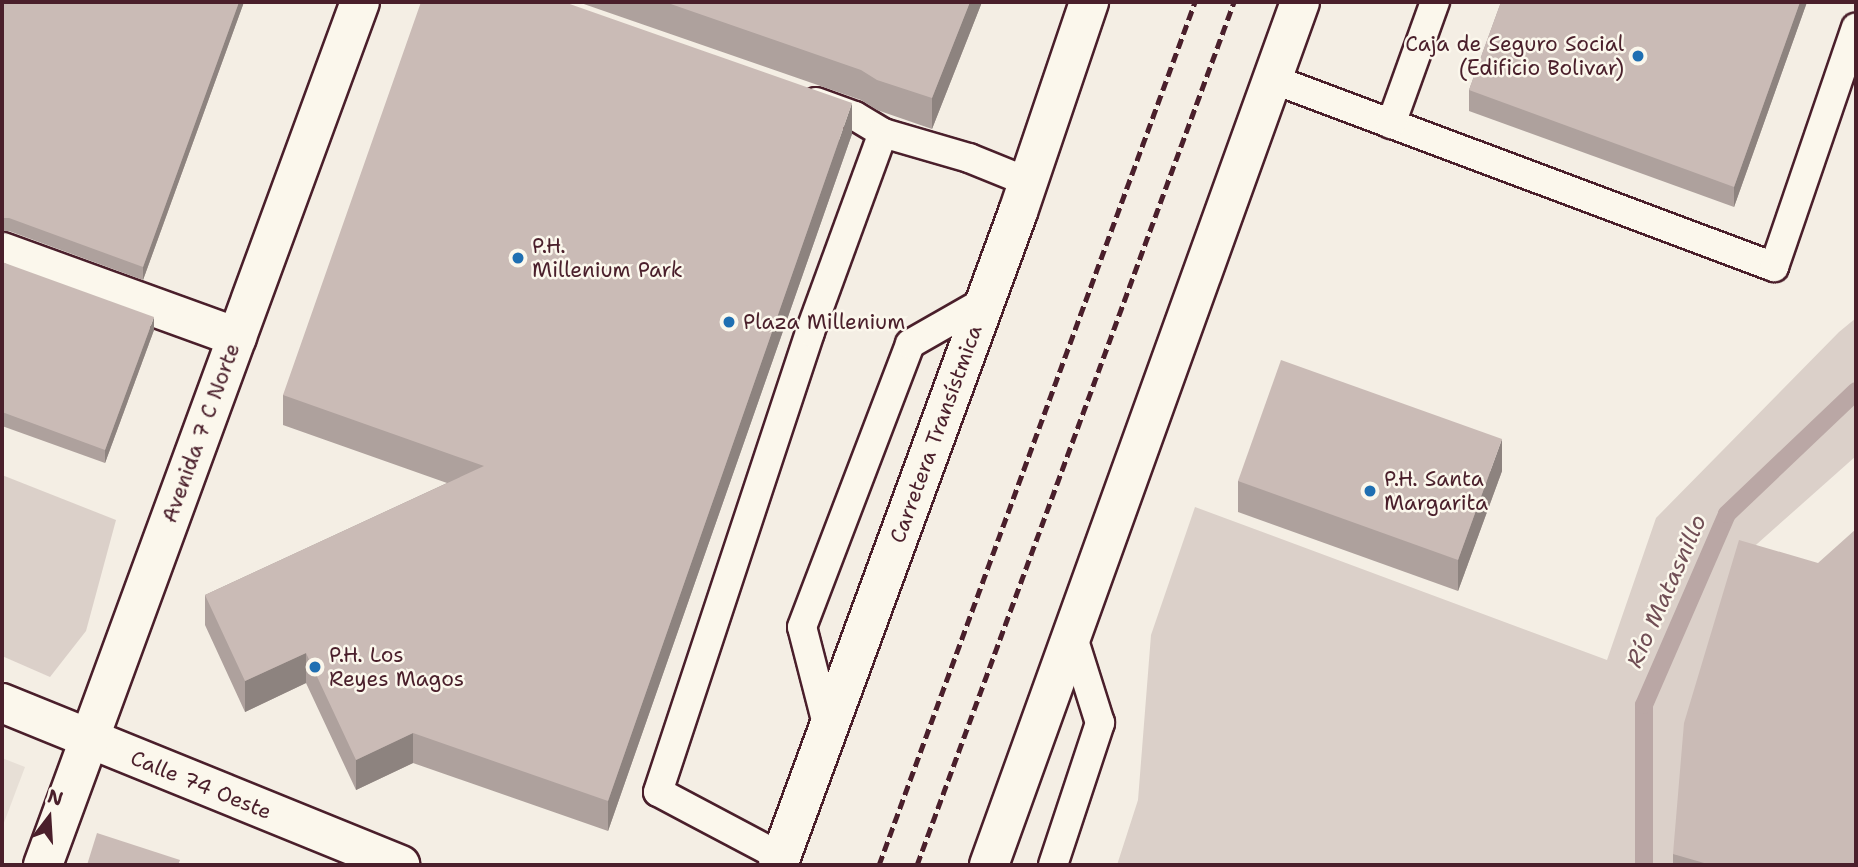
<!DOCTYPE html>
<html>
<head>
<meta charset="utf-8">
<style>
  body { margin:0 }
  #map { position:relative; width:1858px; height:867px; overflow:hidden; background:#f4eee4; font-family:"Shantell Sans",sans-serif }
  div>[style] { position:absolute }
  .built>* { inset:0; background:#e7dfd6 }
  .green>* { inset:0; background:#dbd0c9 }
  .stream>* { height:18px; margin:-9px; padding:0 9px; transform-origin:9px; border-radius:9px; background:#baa7a5 }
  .roads { filter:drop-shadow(2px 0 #4a1f2b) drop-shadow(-2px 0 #4a1f2b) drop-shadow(0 2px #4a1f2b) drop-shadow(0 -2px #4a1f2b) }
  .service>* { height:28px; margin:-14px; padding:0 14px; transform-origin:14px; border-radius:14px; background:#fbf7ec }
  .minor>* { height:38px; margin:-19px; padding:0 19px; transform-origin:19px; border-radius:19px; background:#fbf7ec }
  .primary>* { height:38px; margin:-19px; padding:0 19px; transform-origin:19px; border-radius:19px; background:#fbf7ec }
  .rail>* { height:5px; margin-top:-2.5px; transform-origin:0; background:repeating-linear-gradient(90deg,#4a1f2b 0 10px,transparent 0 15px) }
  .wall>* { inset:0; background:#aea19d }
  .shaded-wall>* { inset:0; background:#8d837f }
  .building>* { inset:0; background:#cabbb6 }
  .dots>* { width:19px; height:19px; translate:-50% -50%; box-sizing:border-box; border:4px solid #fbf7ec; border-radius:50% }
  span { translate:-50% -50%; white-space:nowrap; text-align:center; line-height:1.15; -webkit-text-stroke:5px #fbf7ec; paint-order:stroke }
  .poi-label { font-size:21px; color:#4a1f2b }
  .right { translate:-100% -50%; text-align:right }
  .left { translate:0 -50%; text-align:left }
  .street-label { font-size:21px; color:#4a1f2b }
  .water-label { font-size:23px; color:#714f56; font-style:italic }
  .frame { position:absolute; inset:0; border:4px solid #4a1f2b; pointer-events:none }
  .north { position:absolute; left:14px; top:783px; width:70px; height:70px; -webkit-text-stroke:5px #fbf7ec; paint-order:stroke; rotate:17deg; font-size:19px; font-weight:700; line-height:28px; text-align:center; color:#4a1f2b }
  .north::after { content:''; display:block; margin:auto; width:24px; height:32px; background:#4a1f2b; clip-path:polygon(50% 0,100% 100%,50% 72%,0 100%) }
</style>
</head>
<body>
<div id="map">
  <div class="built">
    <div style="clip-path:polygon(2px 758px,25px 767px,2px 828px)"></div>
  </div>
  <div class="green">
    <div style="clip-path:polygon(1856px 318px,1856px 456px,1739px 560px,1674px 865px,1117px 865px,1138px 800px,1151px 635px,1195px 507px,1607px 660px,1656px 518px,1839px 332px)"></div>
    <div style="clip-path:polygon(2px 475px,116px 520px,86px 631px,50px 677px,2px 656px)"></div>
  </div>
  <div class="stream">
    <div style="left:1644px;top:865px;width:160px;rotate:-90deg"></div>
    <div style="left:1644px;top:705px;width:208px;rotate:-66.5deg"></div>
    <div style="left:1727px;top:514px;width:178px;rotate:-43.6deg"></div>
  </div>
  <div class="roads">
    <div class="service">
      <div style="left:1272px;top:79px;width:536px;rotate:20.53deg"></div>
      <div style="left:1774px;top:267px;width:253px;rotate:-71.1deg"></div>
      <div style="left:816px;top:102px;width:41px;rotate:19.7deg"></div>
      <div style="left:855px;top:116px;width:33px;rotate:31deg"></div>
      <div style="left:1391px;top:124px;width:130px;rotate:-70.2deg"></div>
      <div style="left:828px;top:728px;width:104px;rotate:-104.4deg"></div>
      <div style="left:802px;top:627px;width:303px;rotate:-69.1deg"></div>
      <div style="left:910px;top:344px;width:86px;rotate:-29.8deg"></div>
      <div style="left:781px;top:857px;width:139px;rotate:-152.1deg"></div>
      <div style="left:658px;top:792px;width:484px;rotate:-71.7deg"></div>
      <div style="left:810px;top:332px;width:212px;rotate:-69.9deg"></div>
      <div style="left:883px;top:133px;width:90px;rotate:16.2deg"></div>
      <div style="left:969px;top:158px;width:64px;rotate:22.1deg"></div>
      <div style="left:1053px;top:865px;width:150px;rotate:-71.7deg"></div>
      <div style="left:1100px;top:723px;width:93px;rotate:-107.5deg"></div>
    </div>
    <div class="minor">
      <div style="left:2px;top:252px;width:250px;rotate:19.9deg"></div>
      <div style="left:2px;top:703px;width:430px;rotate:22.1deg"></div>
      <div style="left:43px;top:865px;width:919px;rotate:-69.83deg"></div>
    </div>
    <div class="primary">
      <div style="left:778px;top:865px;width:696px;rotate:-69.82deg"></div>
      <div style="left:1018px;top:212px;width:222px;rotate:-71.3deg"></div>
      <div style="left:989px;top:865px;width:917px;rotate:-70.18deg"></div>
    </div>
  </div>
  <div class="rail">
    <div style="left:879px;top:865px;width:919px;rotate:-69.89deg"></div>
    <div style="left:917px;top:865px;width:919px;rotate:-69.83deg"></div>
  </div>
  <div class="wall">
    <div style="clip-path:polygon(2px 2px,244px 2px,143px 280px,9px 231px,2px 231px)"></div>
    <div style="clip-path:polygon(578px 2px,982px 2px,932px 129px,877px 110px,861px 100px)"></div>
    <div style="clip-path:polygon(1501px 2px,1807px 2px,1734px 207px,1469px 111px,1469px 90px)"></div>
    <div style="clip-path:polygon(852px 134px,608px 831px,413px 763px,356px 790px,306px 683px,245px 712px,205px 625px,205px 595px,447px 483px,283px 425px,283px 395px)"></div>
    <div style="clip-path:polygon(2px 262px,154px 330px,105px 463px,2px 426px)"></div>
    <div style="clip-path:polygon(1502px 471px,1458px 591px,1238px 512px,1238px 481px)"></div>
    <div style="clip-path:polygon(1673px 854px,1856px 865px,1673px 865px)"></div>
  </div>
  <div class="shaded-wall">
    <div style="clip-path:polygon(239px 2px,244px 2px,143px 280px,143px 267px)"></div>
    <div style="clip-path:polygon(970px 2px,982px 2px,932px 129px,932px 98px)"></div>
    <div style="clip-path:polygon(1800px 2px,1807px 2px,1734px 207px,1734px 187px)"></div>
    <div style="clip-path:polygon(852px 103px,852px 134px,608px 831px,608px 801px)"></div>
    <div style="clip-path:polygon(154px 317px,154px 330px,105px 463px,105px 450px)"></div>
    <div style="clip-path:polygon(1502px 439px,1502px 471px,1458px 591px,1458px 560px)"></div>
    <div style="clip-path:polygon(306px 653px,306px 683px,245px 712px,245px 681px)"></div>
    <div style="clip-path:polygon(413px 733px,413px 763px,356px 790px,356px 760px)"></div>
  </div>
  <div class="building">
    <div style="clip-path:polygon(2px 2px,239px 2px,143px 267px,9px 218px,2px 218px)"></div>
    <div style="clip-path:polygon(421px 2px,564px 2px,852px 103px,608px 801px,413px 733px,356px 760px,306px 653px,245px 681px,205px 595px,484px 466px,283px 395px)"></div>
    <div style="clip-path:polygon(665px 2px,970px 2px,932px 98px,877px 80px,861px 70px)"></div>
    <div style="clip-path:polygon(1501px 2px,1800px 2px,1734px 187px,1469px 90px)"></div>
    <div style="clip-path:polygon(2px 262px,154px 317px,105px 450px,2px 412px)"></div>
    <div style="clip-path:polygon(1281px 360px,1502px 439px,1458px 560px,1238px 481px)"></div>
    <div style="clip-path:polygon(1856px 529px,1856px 865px,1711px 865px,1673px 854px,1684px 723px,1739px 540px,1818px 563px)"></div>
    <div style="clip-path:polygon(97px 833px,180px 860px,178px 865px,87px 865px)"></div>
  </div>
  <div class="dots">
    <div style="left:1638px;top:56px;background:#1f6fb2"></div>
    <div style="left:518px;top:258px;background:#1f6fb2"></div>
    <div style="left:729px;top:322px;background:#1f6fb2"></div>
    <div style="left:1370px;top:491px;background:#1f6fb2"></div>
    <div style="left:315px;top:667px;background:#1f6fb2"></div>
  </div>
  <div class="poi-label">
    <span class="right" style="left:1624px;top:56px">Caja de Seguro Social<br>(Edificio Bolivar)</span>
    <span class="left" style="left:532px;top:258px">P.H.<br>Millenium Park</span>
    <span class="left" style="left:743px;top:322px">Plaza Millenium</span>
    <span class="left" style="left:1384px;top:491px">P.H. Santa<br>Margarita</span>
    <span class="left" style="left:329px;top:667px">P.H. Los<br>Reyes Magos</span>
  </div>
  <div class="street-label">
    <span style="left:201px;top:433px;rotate:-70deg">Avenida 7 C Norte</span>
    <span style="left:936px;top:434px;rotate:-70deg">Carretera Transístmica</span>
    <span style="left:201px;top:785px;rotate:22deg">Calle 74 Oeste</span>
  </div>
  <div class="water-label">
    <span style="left:1666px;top:591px;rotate:-66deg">Río Matasnillo</span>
  </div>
  <div class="frame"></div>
  <div class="north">N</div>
</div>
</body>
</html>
